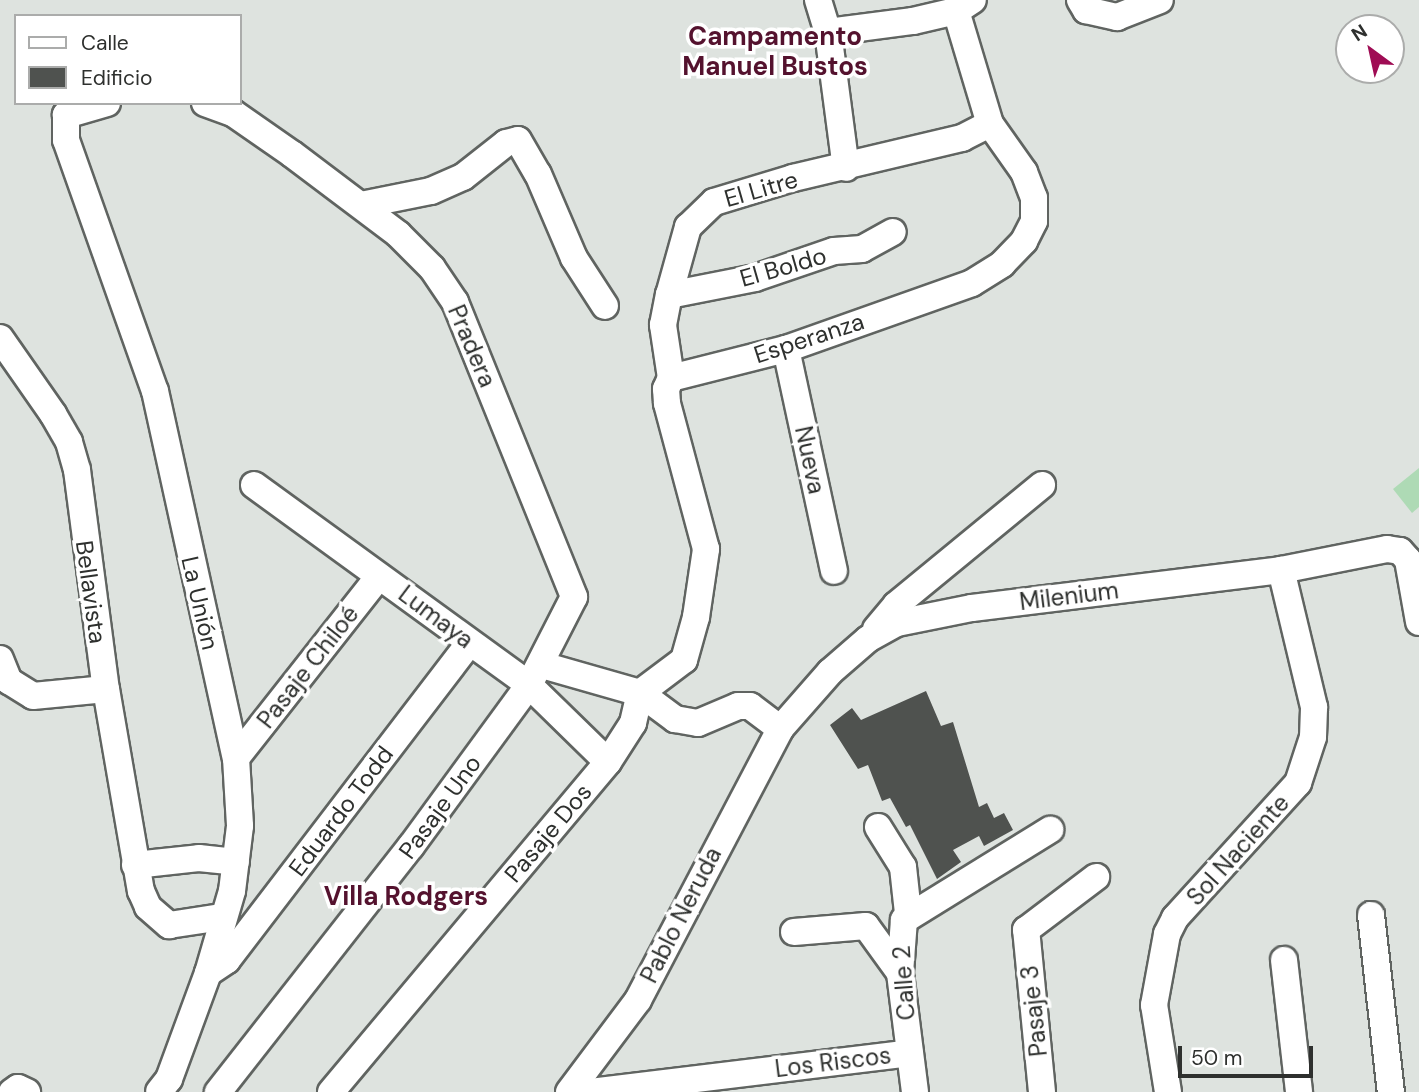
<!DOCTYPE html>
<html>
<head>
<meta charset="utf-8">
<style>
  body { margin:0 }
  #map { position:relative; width:1419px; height:1092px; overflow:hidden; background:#dee3df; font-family:"DM Sans",sans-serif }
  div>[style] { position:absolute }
  .green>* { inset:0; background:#aedab5 }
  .building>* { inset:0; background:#4f524f }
  .roads { filter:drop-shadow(2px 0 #606461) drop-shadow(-2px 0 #606461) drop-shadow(0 2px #606461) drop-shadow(0 -2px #606461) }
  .minor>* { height:26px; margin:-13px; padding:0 13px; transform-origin:13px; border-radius:13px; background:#fff }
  span { translate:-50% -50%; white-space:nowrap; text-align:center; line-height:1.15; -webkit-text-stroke:7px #fff; paint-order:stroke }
  .street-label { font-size:24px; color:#2e302e }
  .neighbourhood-label { font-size:26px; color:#54122e; font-weight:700 }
  .legend { position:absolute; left:14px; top:14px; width:228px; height:91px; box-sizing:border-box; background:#fff; border:2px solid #abacab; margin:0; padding:9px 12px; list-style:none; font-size:21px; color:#2e302e }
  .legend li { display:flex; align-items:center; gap:14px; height:35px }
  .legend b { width:35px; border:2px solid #abacab }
  .north { position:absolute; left:1335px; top:14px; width:70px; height:70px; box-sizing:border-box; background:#fff; border:2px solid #abacab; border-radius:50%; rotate:327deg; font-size:19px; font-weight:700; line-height:28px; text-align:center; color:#2e302e }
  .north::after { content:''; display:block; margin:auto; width:24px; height:32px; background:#9f0c54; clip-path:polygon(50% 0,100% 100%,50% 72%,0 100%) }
  .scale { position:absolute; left:1178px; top:1046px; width:135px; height:32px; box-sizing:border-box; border:4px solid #2e302e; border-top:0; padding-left:9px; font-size:21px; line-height:24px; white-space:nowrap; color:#2e302e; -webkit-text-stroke:5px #fff; paint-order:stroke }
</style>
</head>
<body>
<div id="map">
  <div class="green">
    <div style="clip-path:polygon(1419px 468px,1419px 507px,1412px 513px,1393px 489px)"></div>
  </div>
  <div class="building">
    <div style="clip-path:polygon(926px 691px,941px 726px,953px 722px,979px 807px,987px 803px,994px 818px,1004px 813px,1013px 830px,984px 846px,979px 836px,953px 850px,961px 862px,937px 879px,910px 825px,906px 827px,890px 798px,882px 801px,868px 765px,858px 769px,830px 725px,852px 708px,861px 720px)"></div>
  </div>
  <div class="roads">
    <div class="minor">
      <div style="left:818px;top:0;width:34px;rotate:73deg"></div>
      <div style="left:828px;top:32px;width:137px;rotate:82.5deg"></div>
      <div style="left:1080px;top:0;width:12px;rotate:59deg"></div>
      <div style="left:1086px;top:10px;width:32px;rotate:13deg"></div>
      <div style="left:1117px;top:17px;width:46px;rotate:-21.6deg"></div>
      <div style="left:828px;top:32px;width:86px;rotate:-7.4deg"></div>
      <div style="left:913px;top:21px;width:44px;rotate:-13.1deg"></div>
      <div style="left:956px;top:11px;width:20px;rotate:-33deg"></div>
      <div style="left:107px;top:103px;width:43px;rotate:163.7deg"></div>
      <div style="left:66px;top:115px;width:25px;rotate:90deg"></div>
      <div style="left:66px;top:140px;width:266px;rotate:70.5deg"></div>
      <div style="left:155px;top:391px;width:376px;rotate:77.6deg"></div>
      <div style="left:236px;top:758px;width:68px;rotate:86.6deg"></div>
      <div style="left:240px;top:826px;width:65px;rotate:97deg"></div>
      <div style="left:232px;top:891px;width:85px;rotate:106.3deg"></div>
      <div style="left:208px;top:973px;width:113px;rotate:110.2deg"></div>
      <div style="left:169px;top:1079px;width:16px;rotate:128deg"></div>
      <div style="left:205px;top:103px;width:30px;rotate:20deg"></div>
      <div style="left:233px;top:113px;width:72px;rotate:34.8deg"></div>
      <div style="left:292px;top:154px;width:133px;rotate:37deg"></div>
      <div style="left:398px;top:234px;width:48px;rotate:45deg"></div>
      <div style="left:432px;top:268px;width:41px;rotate:55.9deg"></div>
      <div style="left:455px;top:302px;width:318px;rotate:68deg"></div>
      <div style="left:574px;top:597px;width:99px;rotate:117.1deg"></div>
      <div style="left:529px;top:685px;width:200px;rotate:126.2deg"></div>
      <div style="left:411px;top:846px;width:313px;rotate:128.1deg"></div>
      <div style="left:361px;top:205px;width:71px;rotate:-11.3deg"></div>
      <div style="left:431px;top:191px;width:35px;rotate:-24deg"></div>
      <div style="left:463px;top:177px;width:55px;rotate:-38.3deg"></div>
      <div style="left:506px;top:143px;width:12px;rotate:-14deg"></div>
      <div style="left:518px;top:140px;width:39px;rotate:60deg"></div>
      <div style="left:538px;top:174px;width:91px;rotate:66.8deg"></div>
      <div style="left:574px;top:258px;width:57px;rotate:57.1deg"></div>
      <div style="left:669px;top:295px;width:88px;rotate:-11.2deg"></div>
      <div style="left:755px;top:278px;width:83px;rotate:-18.9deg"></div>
      <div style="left:834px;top:251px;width:28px;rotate:-4deg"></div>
      <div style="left:862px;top:249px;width:35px;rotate:-29deg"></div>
      <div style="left:0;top:338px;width:93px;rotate:55.1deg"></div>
      <div style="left:53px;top:414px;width:32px;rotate:60deg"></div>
      <div style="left:69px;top:442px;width:29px;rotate:74deg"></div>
      <div style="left:77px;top:470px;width:221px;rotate:82.5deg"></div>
      <div style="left:106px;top:689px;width:205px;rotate:80.2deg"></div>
      <div style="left:141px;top:891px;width:17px;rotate:66deg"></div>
      <div style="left:148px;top:907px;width:28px;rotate:41deg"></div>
      <div style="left:169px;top:925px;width:54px;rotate:-8.6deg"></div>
      <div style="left:786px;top:349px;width:227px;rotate:77.8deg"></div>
      <div style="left:671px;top:378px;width:54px;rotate:-98.6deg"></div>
      <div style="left:663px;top:325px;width:31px;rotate:-79deg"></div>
      <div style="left:669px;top:295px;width:71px;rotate:-74.4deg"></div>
      <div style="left:688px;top:227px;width:36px;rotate:-44deg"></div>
      <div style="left:714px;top:202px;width:83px;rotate:-16.9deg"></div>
      <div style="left:793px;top:178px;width:174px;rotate:-13.3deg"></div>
      <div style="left:962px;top:138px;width:31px;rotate:-27deg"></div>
      <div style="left:254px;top:485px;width:340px;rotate:36deg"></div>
      <div style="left:529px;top:685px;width:110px;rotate:44.3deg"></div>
      <div style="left:876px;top:629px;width:31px;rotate:-50deg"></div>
      <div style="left:896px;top:605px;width:189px;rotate:-39.4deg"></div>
      <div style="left:0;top:659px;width:24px;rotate:68deg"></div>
      <div style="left:9px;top:681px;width:28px;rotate:32deg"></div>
      <div style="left:33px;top:696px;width:73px;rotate:-5.5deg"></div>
      <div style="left:542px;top:665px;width:102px;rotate:15.9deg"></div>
      <div style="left:640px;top:693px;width:44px;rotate:36.6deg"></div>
      <div style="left:675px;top:719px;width:23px;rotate:10deg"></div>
      <div style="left:698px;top:723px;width:43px;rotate:-23deg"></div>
      <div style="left:738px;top:706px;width:12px"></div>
      <div style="left:750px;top:706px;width:38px;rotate:37deg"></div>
      <div style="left:236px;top:758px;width:231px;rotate:-51.8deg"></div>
      <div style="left:878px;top:827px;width:47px;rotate:58deg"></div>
      <div style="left:903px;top:867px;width:46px;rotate:83.8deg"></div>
      <div style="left:135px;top:865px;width:64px;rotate:-6.2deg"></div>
      <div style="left:199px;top:858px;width:37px;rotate:6deg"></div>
      <div style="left:1371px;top:915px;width:178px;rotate:83.6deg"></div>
      <div style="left:794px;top:932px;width:72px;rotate:-4.8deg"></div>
      <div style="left:866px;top:926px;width:58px;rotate:54.1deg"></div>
      <div style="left:1284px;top:960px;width:133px;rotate:83.5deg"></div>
      <div style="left:208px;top:973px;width:23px;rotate:-34deg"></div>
      <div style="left:227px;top:960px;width:399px;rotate:-52.6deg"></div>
      <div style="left:12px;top:1092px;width:7px;rotate:-34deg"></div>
      <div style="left:18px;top:1088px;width:10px;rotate:24deg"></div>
      <div style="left:331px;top:1092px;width:431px;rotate:-50deg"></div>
      <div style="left:608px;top:762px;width:46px;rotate:-57.3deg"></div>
      <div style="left:633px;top:723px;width:31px;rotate:-77deg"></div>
      <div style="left:640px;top:693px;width:55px;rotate:-36.9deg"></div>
      <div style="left:684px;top:660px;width:45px;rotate:-74.4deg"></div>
      <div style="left:696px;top:617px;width:69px;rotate:-81.6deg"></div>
      <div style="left:706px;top:549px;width:151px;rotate:-105deg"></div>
      <div style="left:667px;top:403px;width:14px;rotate:-94deg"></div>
      <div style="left:666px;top:389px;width:12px;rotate:-66deg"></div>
      <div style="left:671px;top:378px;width:119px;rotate:-14.2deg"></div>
      <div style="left:786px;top:349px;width:197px;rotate:-19.5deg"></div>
      <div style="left:972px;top:283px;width:36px;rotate:-32deg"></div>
      <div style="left:1002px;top:264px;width:32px;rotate:-46deg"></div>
      <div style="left:1024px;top:241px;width:22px;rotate:-63deg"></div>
      <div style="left:1034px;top:221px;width:23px;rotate:-90deg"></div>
      <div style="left:1034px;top:198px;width:28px;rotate:-111deg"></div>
      <div style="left:1024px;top:172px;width:59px;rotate:-125.3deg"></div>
      <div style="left:990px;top:124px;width:118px;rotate:-106.7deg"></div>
      <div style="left:569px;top:1092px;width:115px;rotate:-53.1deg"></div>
      <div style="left:638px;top:1000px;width:306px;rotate:-62.3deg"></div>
      <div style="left:780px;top:729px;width:76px;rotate:-48.7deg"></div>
      <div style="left:830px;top:672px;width:50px;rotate:-41deg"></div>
      <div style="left:868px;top:639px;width:33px;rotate:-29deg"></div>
      <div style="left:897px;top:623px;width:76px;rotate:-11.3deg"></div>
      <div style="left:972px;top:608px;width:311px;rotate:-7deg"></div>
      <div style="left:1281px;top:570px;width:108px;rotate:-11.2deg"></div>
      <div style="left:1387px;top:549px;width:13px;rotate:9deg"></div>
      <div style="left:1400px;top:551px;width:12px;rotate:48deg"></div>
      <div style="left:1408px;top:560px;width:63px;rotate:79.9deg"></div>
      <div style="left:589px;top:1092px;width:323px;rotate:-6.9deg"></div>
      <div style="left:915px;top:1092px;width:120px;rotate:-97.2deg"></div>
      <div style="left:900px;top:973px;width:53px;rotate:-85.7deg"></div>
      <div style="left:904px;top:920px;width:172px;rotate:-31.7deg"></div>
      <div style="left:1042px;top:1092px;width:163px;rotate:-95.6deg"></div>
      <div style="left:1026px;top:930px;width:88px;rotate:-37.1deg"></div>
      <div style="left:1168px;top:1092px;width:88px;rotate:-99.1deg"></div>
      <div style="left:1154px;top:1005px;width:72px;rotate:-79.6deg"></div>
      <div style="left:1167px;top:934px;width:18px;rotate:-63deg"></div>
      <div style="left:1175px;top:918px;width:183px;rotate:-47.7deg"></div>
      <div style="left:1298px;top:783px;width:48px;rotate:-71.9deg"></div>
      <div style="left:1313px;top:737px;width:30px;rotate:-88deg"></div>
      <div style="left:1314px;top:707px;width:141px;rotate:-103.5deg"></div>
    </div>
  </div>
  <div class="street-label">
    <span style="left:761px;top:189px;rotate:-16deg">El Litre</span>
    <span style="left:783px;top:267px;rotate:-16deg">El Boldo</span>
    <span style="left:809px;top:338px;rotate:-18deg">Esperanza</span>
    <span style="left:472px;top:346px;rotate:67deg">Pradera</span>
    <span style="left:810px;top:460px;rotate:78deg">Nueva</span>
    <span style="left:91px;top:592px;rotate:82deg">Bellavista</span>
    <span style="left:1069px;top:596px;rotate:-7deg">Milenium</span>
    <span style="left:200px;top:603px;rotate:77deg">La Unión</span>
    <span style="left:436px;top:617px;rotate:37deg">Lumaya</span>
    <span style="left:308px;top:667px;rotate:-52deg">Pasaje Chiloé</span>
    <span style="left:440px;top:807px;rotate:-54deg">Pasaje Uno</span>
    <span style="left:341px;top:811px;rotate:-53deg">Eduardo Todd</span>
    <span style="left:548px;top:833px;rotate:-50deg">Pasaje Dos</span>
    <span style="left:1238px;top:850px;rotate:-48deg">Sol Naciente</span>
    <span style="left:681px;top:915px;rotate:-63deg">Pablo Neruda</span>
    <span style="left:904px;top:983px;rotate:-94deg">Calle 2</span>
    <span style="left:1034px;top:1011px;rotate:-96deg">Pasaje 3</span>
    <span style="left:833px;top:1062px;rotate:-7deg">Los Riscos</span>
  </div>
  <div class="neighbourhood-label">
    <span style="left:775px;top:52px">Campamento<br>Manuel Bustos</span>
    <span style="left:406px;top:897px">Villa Rodgers</span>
  </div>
  <ul class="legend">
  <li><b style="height:9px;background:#fff"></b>Calle</li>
  <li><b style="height:19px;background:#4f524f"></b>Edificio</li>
  </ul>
  <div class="north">N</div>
  <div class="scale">50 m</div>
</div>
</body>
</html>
